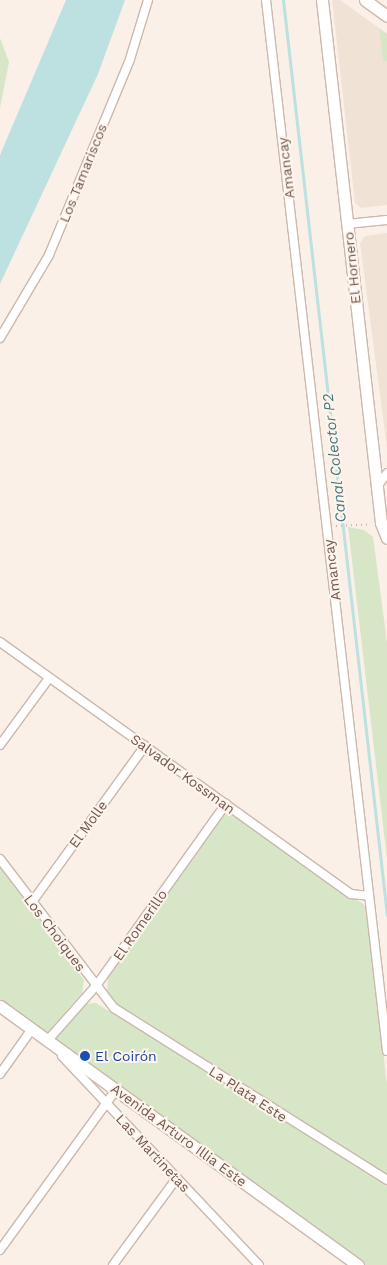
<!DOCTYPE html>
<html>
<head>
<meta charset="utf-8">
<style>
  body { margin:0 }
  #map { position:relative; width:387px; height:1265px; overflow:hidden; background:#faf0e7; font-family:"Work Sans",sans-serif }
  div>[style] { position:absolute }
  .residential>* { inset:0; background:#f1e2d6 }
  .green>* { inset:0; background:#d7e6c7 }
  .water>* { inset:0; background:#bde0e1 }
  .stream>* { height:3px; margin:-1.5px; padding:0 1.5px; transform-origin:1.5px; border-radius:1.5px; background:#bde0e1 }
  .path>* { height:2px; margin-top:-1px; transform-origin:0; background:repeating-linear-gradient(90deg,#d1b1a5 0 1px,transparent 0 5px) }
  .roads { filter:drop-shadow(1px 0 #cbb8ae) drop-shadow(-1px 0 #cbb8ae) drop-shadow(0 1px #cbb8ae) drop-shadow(0 -1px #cbb8ae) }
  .street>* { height:8px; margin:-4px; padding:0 4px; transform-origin:4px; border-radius:4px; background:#fff }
  .secondary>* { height:11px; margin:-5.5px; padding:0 5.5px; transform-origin:5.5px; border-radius:5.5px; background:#fff }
  .dots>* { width:14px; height:14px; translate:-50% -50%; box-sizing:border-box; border:2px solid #fdf5ed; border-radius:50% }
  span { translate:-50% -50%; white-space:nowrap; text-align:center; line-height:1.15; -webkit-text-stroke:4px #fdf5ed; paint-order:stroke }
  .street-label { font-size:14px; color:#71574e }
  .transit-label { font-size:14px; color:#164399 }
  .left { translate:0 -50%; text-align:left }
  .water-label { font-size:15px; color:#47787b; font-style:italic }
</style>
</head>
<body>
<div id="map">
  <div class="residential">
    <div style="clip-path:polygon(332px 0,340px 0,379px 28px,383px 61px,387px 61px,387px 205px,361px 208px,355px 203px)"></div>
    <div style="clip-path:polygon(387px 233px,387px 448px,360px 243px,365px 236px)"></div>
  </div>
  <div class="green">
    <div style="clip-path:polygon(379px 28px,387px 34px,387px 61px,383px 62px)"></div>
    <div style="clip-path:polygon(0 38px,9px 62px,0 108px)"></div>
    <div style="clip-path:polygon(348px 527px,364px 530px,373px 537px,387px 642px,387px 859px)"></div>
    <div style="clip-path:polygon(226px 809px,366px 906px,387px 1085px,387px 1175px,118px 1006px,107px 992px,108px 976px)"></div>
    <div style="clip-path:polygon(0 867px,84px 980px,82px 993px,46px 1034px,0 1000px)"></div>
    <div style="clip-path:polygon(96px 1003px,387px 1184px,387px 1265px,365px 1265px,54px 1040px,86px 1004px)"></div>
  </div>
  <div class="water">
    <div style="clip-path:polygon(66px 0,125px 0,98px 74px,0 284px,0 155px)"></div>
  </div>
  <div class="stream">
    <div style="left:283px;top:0;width:921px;rotate:83.52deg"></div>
  </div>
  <div class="path">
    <div style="left:336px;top:526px;width:35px;rotate:-3deg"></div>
  </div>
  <div class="roads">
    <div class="street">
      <div style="left:266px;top:0;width:1058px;rotate:83.43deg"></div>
      <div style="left:347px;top:224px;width:40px;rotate:-5.7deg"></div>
      <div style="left:0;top:338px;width:96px;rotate:-59.4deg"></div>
      <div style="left:49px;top:255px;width:212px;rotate:-67.5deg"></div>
      <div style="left:130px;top:59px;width:62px;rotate:-73deg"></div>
      <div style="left:377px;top:487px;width:17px;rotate:-54deg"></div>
      <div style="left:0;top:642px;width:432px;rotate:35.7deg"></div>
      <div style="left:351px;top:894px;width:18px;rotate:6deg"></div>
      <div style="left:0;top:745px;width:83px;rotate:-53.8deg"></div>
      <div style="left:0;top:859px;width:188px;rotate:52.6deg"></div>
      <div style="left:114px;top:1008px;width:323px;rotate:32.2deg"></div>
      <div style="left:32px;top:902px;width:193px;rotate:-54.1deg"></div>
      <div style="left:51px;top:1044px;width:5px;rotate:-127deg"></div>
      <div style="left:48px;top:1040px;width:72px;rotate:-48.4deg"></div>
      <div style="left:96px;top:986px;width:224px;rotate:-54.5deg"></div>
      <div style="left:62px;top:1056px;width:287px;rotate:46.7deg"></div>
      <div style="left:0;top:1074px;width:55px;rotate:-54.6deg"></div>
      <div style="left:0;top:1250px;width:198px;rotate:-54.1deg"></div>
      <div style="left:113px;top:1265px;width:108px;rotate:-53.7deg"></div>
    </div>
    <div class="secondary">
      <div style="left:322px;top:0;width:526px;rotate:83.56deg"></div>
      <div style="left:381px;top:523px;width:16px;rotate:68deg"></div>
      <div style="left:365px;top:0;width:27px;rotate:36deg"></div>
      <div style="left:0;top:1006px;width:442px;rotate:35.9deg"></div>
    </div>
  </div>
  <div class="dots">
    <div style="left:85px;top:1056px;background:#1a4fb4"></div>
  </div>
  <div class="street-label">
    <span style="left:286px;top:168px;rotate:-97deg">Amancay</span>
    <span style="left:83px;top:173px;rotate:-68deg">Los Tamariscos</span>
    <span style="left:352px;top:268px;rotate:-96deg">El Hornero</span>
    <span style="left:332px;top:570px;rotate:-97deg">Amancay</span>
    <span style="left:183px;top:774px;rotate:36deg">Salvador Kossman</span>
    <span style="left:88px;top:824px;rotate:-54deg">El Molle</span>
    <span style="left:140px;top:925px;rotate:-55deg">El Romerillo</span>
    <span style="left:55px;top:933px;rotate:53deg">Los Choiques</span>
    <span style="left:248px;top:1094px;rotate:33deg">La Plata Este</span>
    <span style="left:179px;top:1135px;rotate:36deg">Avenida Arturo Illia Este</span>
    <span style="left:153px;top:1153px;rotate:47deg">Las Martinetas</span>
  </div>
  <div class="transit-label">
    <span class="left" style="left:95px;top:1056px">El Coirón</span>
  </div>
  <div class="water-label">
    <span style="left:335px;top:458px;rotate:-96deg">Canal Colector P2</span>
  </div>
</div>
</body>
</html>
